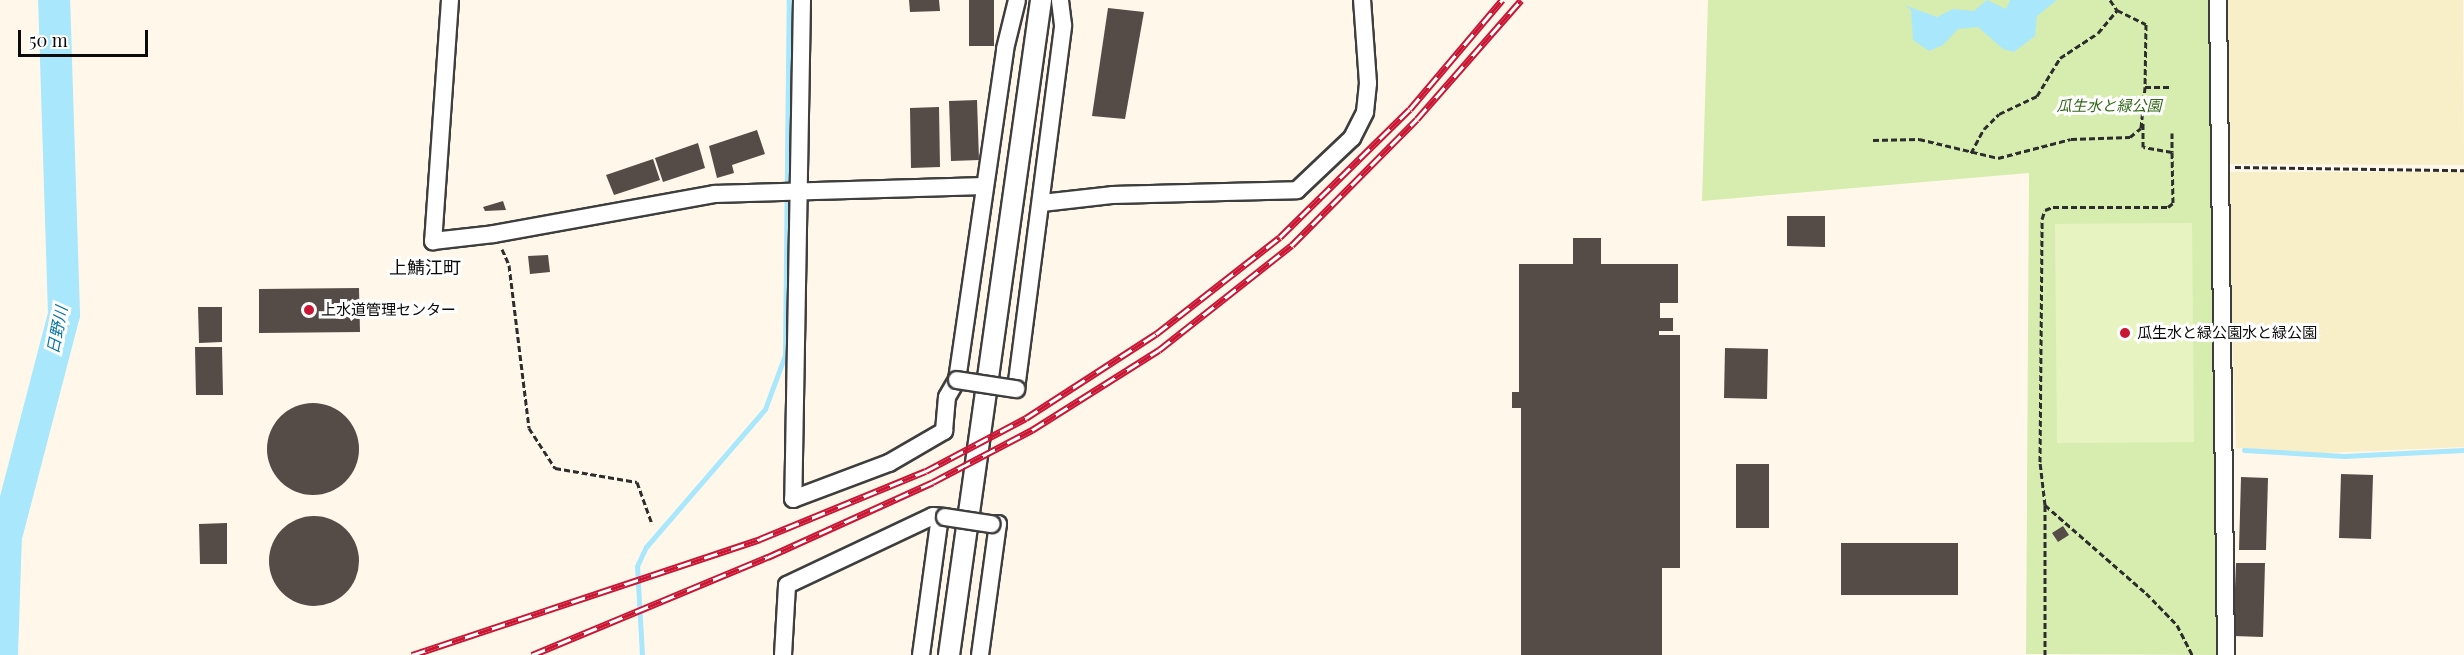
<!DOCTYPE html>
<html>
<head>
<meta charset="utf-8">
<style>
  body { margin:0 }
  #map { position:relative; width:2464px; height:655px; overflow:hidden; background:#fff8ea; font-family:"Playfair Display","Noto Sans JP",serif }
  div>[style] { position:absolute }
  .farmland>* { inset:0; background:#f8eec7 }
  .green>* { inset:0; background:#d7edb0 }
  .pitch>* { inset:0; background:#e8f3c2 }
  .water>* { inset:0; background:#a9e7fc }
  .stream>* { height:5px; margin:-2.5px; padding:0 2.5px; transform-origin:2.5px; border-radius:2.5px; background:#a9e7fc }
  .river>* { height:32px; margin:-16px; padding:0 16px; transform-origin:16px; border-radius:16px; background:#a9e7fc }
  .building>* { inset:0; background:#554b47 }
  .round { border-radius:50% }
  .path>* { height:3px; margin-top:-1.5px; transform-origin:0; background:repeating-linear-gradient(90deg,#2d2d2d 0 6px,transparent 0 9px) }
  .roads { filter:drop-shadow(2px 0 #3e3e3e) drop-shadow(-2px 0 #3e3e3e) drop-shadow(0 2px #3e3e3e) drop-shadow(0 -2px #3e3e3e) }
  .minor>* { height:16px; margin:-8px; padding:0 8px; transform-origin:8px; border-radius:8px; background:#fff }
  .tertiary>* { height:20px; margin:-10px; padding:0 10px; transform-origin:10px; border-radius:10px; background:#fff }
  .rail>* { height:7px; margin-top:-3.5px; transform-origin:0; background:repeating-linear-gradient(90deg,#fff 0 14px,#c81634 0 28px); box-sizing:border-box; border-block:2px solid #c81634 }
  .bridges { filter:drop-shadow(2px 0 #3e3e3e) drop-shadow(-2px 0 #3e3e3e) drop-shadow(0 2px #3e3e3e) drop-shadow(0 -2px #3e3e3e) }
  .minor-bridge>* { height:16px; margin:-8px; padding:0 8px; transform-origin:8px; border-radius:8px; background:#fff }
  .dots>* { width:16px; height:16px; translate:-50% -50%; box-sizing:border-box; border:3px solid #fff; border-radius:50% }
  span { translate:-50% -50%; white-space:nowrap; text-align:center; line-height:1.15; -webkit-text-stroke:6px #fff; paint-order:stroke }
  .park-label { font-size:15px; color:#316916; font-style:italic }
  .poi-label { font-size:15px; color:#0b0b0b }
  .left { translate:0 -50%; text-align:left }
  .water-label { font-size:16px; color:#0976a8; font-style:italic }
  .quarter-label { font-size:18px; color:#0b0b0b }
  .scale { position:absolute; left:18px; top:30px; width:130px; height:27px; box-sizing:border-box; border:3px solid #0b0b0b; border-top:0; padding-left:8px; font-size:18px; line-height:21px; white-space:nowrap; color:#0b0b0b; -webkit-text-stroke:4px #fff; paint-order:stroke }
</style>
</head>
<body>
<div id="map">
  <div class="farmland">
    <div style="clip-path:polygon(2226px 0,2463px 0,2464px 165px,2226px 164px)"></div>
    <div style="clip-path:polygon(2227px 172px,2464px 172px,2464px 447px,2323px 453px,2236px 448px)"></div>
  </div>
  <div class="green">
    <div style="clip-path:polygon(1708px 0,2212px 0,2217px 655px,2026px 654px,2029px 173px,1702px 201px)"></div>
  </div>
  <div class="pitch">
    <div style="clip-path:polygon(2192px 223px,2194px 442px,2057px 443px,2055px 224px)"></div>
  </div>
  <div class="water">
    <div style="clip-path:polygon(1987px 0,2006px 9px,2010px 0,2057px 0,2037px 16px,2035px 36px,2014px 52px,2003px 49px,1978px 27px,1958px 29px,1943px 45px,1929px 51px,1913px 40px,1911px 10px,1904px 5px,1937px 17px,1953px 9px,1974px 11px)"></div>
  </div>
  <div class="stream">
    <div style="left:2244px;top:450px;width:100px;rotate:3.4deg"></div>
    <div style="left:2344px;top:456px;width:120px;rotate:-2.9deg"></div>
    <div style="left:642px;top:655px;width:89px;rotate:-93.2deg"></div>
    <div style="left:637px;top:566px;width:21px;rotate:-65deg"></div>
    <div style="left:646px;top:547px;width:182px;rotate:-49.2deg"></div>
    <div style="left:765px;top:409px;width:58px;rotate:-69.7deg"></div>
    <div style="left:785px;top:355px;width:355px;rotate:-89.4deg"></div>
  </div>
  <div class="river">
    <div style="left:2px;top:655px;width:118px;rotate:-88.1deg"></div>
    <div style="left:6px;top:537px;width:230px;rotate:-75.4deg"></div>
    <div style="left:64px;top:314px;width:314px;rotate:-91.8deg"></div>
  </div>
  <div class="building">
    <div style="clip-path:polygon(909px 0,939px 0,940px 11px,910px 12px)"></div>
    <div style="clip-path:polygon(969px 0,994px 0,994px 46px,969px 46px)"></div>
    <div style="clip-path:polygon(1108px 8px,1144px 12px,1125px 119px,1092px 116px)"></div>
    <div style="clip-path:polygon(977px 100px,979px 160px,951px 161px,949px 101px)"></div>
    <div style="clip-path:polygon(939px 107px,940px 167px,911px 168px,910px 108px)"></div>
    <div style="clip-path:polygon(757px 130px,765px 154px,732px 165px,734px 173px,717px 178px,709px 146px)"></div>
    <div style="clip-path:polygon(698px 143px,705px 168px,663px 182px,655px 158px)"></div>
    <div style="clip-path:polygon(653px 159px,660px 180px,614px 195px,606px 175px)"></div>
    <div style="clip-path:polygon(503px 201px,506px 210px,485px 211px,483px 207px)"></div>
    <div style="clip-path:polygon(1787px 216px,1825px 216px,1825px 247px,1787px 246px)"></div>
    <div style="clip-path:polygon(1573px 238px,1601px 238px,1601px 264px,1678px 264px,1678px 303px,1660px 303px,1660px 318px,1673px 318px,1673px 331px,1659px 331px,1659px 335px,1680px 335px,1680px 568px,1662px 568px,1662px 655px,1521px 655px,1521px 408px,1512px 408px,1512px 392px,1519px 392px,1519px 264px,1573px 264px)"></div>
    <div style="clip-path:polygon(548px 255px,550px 272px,530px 274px,528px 256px)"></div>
    <div style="clip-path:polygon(359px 288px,360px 332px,259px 333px,259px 289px)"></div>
    <div style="clip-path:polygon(198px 307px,222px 307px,222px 342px,199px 343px)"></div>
    <div style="clip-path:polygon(195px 347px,222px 347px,223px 395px,196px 395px)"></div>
    <div style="clip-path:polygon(1725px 348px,1768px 349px,1767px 399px,1724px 398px)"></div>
    <div class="round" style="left:267px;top:403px;width:92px;height:92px"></div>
    <div style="clip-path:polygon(1736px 464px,1769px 464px,1769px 528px,1736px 528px)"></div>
    <div style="clip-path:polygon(2341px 474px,2373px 475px,2371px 539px,2339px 538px)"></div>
    <div style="clip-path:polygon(2241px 477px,2268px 478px,2266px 550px,2239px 550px)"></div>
    <div class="round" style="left:269px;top:516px;width:90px;height:90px"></div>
    <div style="clip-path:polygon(227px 523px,227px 564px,200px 564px,199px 524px)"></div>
    <div style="clip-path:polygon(2063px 526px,2069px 535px,2058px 542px,2052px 533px)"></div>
    <div style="clip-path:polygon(1841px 543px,1958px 543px,1958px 595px,1841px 595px)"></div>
    <div style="clip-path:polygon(2236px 563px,2265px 563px,2263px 637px,2233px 636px)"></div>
  </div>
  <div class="path">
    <div style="left:2110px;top:0;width:12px;rotate:55deg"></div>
    <div style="left:2117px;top:10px;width:32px;rotate:26deg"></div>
    <div style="left:2146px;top:24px;width:63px;rotate:90.9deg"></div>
    <div style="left:2145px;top:87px;width:26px"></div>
    <div style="left:2172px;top:133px;width:19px;rotate:90deg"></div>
    <div style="left:1873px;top:140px;width:46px;rotate:-1.2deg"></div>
    <div style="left:1919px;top:139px;width:81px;rotate:13.5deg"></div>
    <div style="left:1998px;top:158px;width:75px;rotate:-14.6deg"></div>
    <div style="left:2071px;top:139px;width:59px;rotate:-1.9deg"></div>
    <div style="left:2130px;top:137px;width:14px;rotate:-39deg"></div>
    <div style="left:2141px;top:128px;width:41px;rotate:-84.4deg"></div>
    <div style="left:1971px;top:153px;width:27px;rotate:-62deg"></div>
    <div style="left:1984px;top:129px;width:21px;rotate:-45deg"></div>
    <div style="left:1999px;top:114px;width:42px;rotate:-25.3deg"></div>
    <div style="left:2037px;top:96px;width:44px;rotate:-58.8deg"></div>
    <div style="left:2060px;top:58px;width:45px;rotate:-33.3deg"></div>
    <div style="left:2098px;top:33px;width:30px;rotate:-50deg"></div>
    <div style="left:2235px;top:167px;width:229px;rotate:0.8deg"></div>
    <div style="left:502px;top:249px;width:17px;rotate:66deg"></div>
    <div style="left:509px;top:265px;width:164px;rotate:83deg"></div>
    <div style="left:529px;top:428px;width:48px;rotate:57deg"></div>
    <div style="left:555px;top:468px;width:83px;rotate:9.7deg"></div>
    <div style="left:637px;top:482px;width:45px;rotate:70.3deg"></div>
    <div style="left:2045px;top:505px;width:134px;rotate:41.1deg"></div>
    <div style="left:2146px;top:593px;width:45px;rotate:45.9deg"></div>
    <div style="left:2177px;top:625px;width:34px;rotate:63deg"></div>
    <div style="left:2045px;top:655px;width:150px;rotate:-90deg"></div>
    <div style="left:2045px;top:505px;width:43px;rotate:-96.6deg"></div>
    <div style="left:2040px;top:462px;width:243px;rotate:-89.5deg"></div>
    <div style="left:2042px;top:219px;width:9px;rotate:-72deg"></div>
    <div style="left:2045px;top:210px;width:9px;rotate:-21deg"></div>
    <div style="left:2053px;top:207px;width:115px"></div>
    <div style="left:2168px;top:207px;width:6px;rotate:-39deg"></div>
    <div style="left:2173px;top:203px;width:51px;rotate:-91.1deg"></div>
    <div style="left:2172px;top:152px;width:29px;rotate:-170deg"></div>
    <div style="left:2143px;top:147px;width:25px;rotate:-90deg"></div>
  </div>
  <div class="roads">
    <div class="minor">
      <div style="left:450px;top:0;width:242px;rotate:94deg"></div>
      <div style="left:433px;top:241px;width:61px;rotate:-6.5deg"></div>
      <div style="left:494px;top:234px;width:224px;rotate:-10.3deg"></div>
      <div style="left:714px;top:194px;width:271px;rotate:-1.7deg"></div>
      <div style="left:802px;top:0;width:499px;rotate:91deg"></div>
      <div style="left:793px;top:499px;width:103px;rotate:-20.6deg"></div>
      <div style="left:889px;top:463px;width:64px;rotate:-30.2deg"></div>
      <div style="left:944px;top:431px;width:34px;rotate:-85deg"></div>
      <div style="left:947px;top:397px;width:20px;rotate:-60deg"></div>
      <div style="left:957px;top:380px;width:334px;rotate:-81.7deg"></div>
      <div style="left:1005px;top:49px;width:50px;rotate:-76.2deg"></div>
      <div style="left:2218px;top:0;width:655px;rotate:89.3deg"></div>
      <div style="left:1042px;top:203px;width:70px;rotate:-6.5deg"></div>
      <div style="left:1112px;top:195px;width:185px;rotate:-1.5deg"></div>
      <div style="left:1297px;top:190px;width:76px;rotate:-43.4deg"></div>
      <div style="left:1352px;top:138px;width:29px;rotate:-63deg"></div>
      <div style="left:1365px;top:112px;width:29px;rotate:-84deg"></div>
      <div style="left:1368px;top:83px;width:83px;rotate:-94.1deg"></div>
      <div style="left:1016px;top:389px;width:367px;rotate:-82.6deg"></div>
      <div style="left:1063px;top:25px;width:25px;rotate:-97deg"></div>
      <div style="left:783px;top:655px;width:70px;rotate:-86.7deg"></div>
      <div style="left:787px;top:585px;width:161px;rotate:-25.3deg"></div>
      <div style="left:933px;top:516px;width:12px;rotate:5deg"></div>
      <div style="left:921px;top:655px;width:139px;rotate:-82.2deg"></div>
      <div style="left:980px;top:655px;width:132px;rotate:-82.2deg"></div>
      <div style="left:998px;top:524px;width:7px;rotate:180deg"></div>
    </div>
    <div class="tertiary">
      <div style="left:949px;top:655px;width:661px;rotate:-82deg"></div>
    </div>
  </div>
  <div class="rail">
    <div style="left:412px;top:655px;width:367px;rotate:-18.4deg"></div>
    <div style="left:760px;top:539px;width:179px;rotate:-22.3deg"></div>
    <div style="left:926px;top:471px;width:113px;rotate:-27.9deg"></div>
    <div style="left:1026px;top:418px;width:155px;rotate:-32.9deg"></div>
    <div style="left:1156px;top:334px;width:157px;rotate:-38deg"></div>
    <div style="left:1280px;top:237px;width:182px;rotate:-44.6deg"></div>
    <div style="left:1410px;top:109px;width:143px;rotate:-49.8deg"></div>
    <div style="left:532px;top:655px;width:256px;rotate:-22.6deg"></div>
    <div style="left:768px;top:557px;width:181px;rotate:-24.4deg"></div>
    <div style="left:933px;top:482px;width:112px;rotate:-27.7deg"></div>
    <div style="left:1032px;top:430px;width:150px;rotate:-32.2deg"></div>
    <div style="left:1159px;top:350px;width:169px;rotate:-38.3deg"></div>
    <div style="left:1292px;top:245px;width:177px;rotate:-45.2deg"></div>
    <div style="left:1417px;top:119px;width:158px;rotate:-48.8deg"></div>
  </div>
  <div class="bridges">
    <div class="minor-bridge">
      <div style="left:957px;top:380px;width:60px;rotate:8.7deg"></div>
      <div style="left:945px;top:517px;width:47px;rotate:8.7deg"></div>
    </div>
  </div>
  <div class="dots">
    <div style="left:309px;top:310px;background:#c81634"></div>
    <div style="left:2125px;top:333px;background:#c81634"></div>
  </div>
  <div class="park-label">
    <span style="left:2109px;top:106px">瓜生水と緑公園</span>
  </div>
  <div class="poi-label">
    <span class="left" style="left:321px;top:310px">上水道管理センター</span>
    <span class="left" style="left:2137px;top:333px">瓜生水と緑公園水と緑公園</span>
  </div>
  <div class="water-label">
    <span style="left:57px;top:330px;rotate:-79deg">日野川</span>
  </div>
  <div class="quarter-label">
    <span style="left:425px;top:267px">上鯖江町</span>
  </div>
  <div class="scale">50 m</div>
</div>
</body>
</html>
